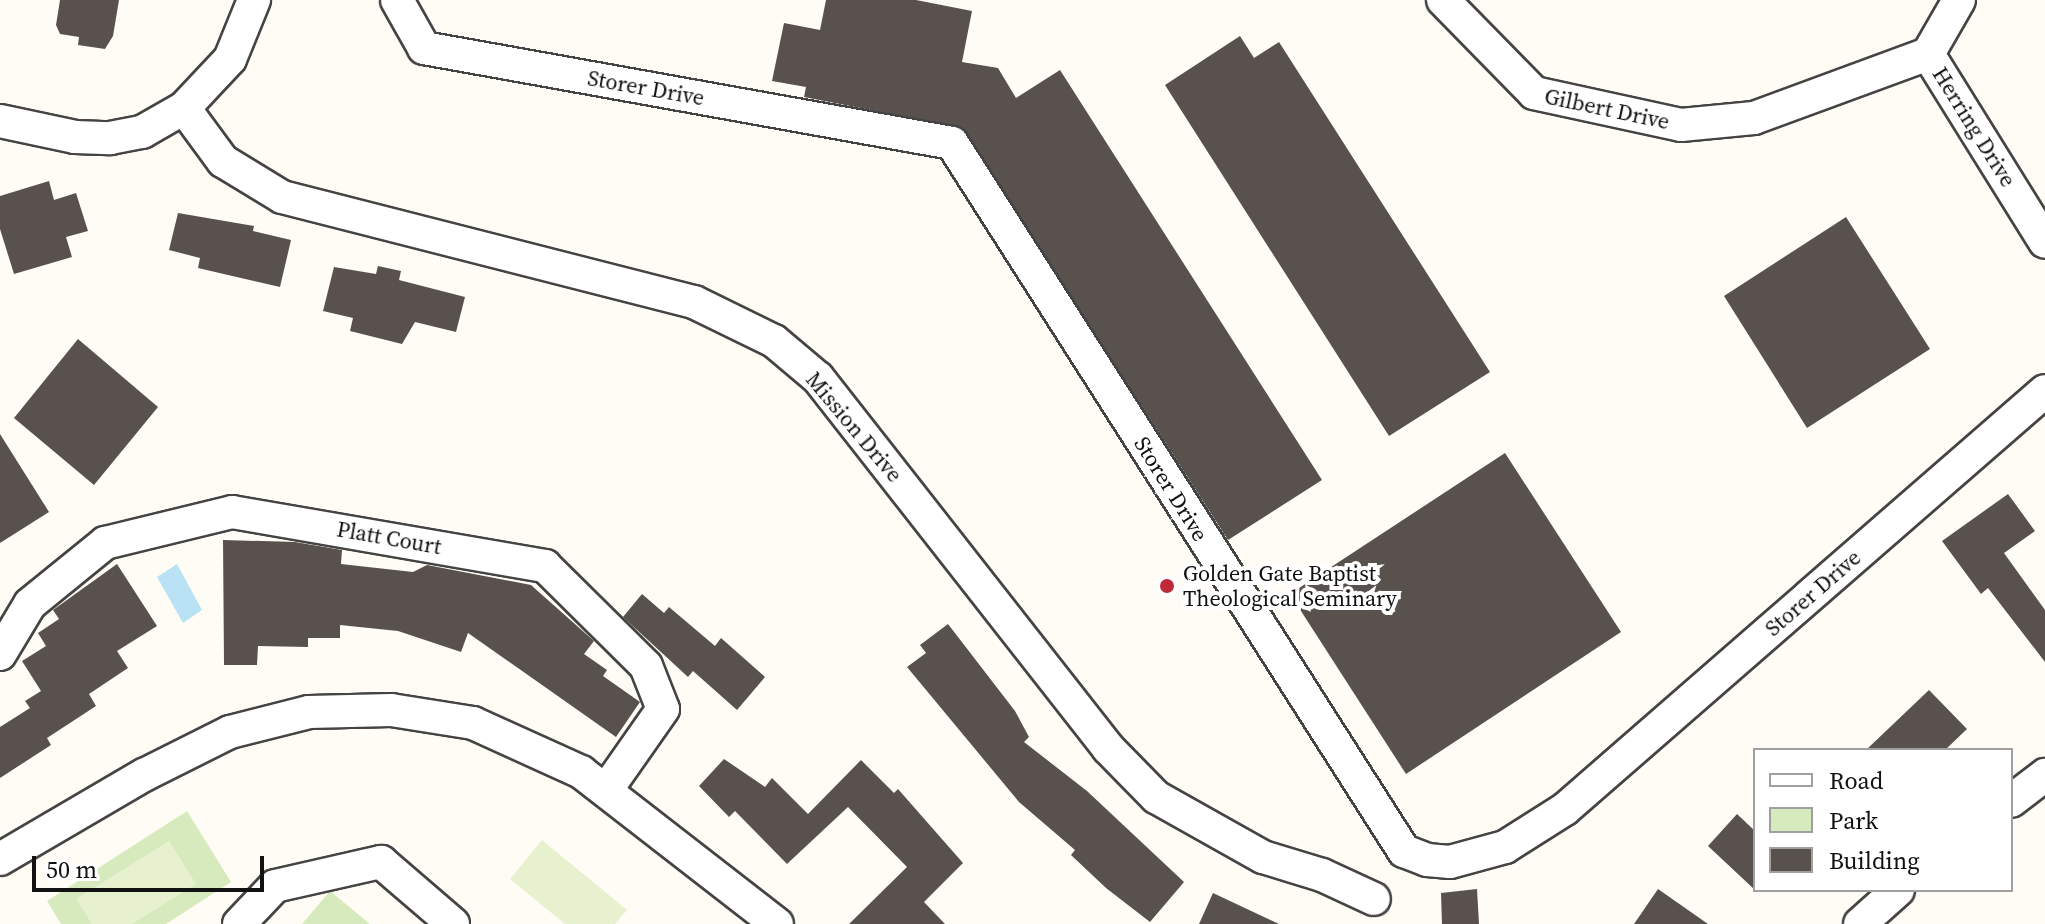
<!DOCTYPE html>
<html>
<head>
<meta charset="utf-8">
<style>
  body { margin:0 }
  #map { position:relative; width:2045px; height:924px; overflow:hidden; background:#fffcf5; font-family:"Source Serif 4",serif }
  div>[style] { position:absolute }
  .green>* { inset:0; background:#d7eabe }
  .pitch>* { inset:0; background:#e7f1cf }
  .water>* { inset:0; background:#bae2f5 }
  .building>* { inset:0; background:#59514d }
  .roads { filter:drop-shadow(2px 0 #444) drop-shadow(-2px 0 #444) drop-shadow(0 2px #444) drop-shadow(0 -2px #444) }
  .minor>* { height:32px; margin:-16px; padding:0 16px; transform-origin:16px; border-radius:16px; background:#fff }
  .dots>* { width:22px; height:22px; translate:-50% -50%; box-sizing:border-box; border:4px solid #fff; border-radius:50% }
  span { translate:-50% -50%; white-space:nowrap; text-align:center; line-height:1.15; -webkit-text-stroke:8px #fff; paint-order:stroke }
  .street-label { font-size:22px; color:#111 }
  .poi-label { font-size:22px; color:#111 }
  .left { translate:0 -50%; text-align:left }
  .legend { position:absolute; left:1753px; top:748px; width:260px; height:144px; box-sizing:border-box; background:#fff; border:2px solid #a0a0a0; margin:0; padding:10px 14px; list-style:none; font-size:24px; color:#111 }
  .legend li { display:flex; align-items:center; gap:16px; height:40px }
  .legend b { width:40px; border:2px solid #a0a0a0 }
  .scale { position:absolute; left:32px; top:856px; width:232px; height:36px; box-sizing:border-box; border:4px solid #111; border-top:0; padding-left:10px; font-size:24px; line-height:28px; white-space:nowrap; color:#111; -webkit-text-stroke:6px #fff; paint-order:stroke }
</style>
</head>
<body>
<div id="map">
  <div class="green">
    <div style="clip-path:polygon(187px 811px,231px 882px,166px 924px,61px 924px,47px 901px)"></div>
    <div style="clip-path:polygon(330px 891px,370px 924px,302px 924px)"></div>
  </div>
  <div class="pitch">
    <div style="clip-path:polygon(542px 840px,627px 910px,615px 924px,565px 924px,510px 879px)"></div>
    <div style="clip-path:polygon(169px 841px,196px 884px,132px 924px,92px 924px,76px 899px)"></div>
  </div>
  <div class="water">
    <div style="clip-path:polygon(177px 564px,202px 610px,183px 623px,157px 577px)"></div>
  </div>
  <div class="building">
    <div style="clip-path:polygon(60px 0,119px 0,113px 36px,105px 49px,78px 45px,79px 37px,60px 34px,56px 25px)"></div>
    <div style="clip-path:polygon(826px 0,916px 0,972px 11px,962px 62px,998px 68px,1016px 98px,1060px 70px,1322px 480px,1228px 540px,963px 128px,804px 97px,806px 87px,772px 81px,784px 23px,820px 30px)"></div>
    <div style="clip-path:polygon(1240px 36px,1254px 58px,1279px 42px,1490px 372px,1389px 436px,1165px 85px)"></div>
    <div style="clip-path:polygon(49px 181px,54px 200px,76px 193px,88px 231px,66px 237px,72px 257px,14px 274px,0 229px,0 196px)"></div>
    <div style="clip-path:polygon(178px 213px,254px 226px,253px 231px,291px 240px,280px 287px,198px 268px,200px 258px,169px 250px)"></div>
    <div style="clip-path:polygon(1846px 217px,1930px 349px,1807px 428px,1724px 296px)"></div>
    <div style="clip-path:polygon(378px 266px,401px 271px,399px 280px,465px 297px,456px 332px,415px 322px,402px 344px,350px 331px,353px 318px,323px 311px,334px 267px,376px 274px)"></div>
    <div style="clip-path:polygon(78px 339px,158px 407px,94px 485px,14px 418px)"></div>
    <div style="clip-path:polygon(0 434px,49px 512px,0 543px)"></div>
    <div style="clip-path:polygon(1505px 453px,1621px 632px,1406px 774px,1290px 594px)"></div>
    <div style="clip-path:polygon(2008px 494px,2035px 531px,2004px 553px,2045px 610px,2045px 662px,1988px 588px,1981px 594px,1942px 541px)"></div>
    <div style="clip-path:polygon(223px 540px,295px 542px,342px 550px,341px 564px,413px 572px,427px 565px,531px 585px,594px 641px,584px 654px,607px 670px,603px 676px,640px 702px,616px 737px,468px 633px,461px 652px,398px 631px,340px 625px,340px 638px,308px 638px,308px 647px,258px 646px,257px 665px,224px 665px)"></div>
    <div style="clip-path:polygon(117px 564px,157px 626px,117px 651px,128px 668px,89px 694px,96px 706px,47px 738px,51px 745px,0 778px,0 727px,30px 708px,25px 701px,41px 691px,22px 661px,46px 646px,38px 633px,59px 619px,53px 610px)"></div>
    <div style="clip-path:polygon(642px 594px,664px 613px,669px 607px,715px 646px,721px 638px,765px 677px,737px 710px,693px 671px,688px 677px,623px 617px)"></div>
    <div style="clip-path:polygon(948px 624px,1015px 711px,1029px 737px,1024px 742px,1087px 791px,1184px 882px,1150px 922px,1106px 888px,1071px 855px,1075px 850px,1019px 802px,907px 667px,926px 653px,920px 645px)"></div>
    <div style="clip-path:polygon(1929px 690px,1967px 729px,1945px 750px,1866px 750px)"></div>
    <div style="clip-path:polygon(724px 759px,765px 787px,772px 778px,808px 814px,861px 760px,894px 793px,898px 789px,963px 863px,924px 902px,945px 924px,849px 924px,907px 867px,848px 807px,787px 864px,735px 811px,729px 817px,699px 786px)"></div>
    <div style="clip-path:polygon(1737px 814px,1755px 831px,1755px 890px,1708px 846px)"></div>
    <div style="clip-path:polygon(1477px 889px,1479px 924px,1442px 924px,1441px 893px)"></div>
    <div style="clip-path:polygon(1658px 889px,1708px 924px,1634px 924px)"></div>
    <div style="clip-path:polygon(1213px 893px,1279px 924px,1199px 924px)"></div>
  </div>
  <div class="roads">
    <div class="minor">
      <div style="left:397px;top:0;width:55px;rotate:60.6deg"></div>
      <div style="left:424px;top:48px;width:536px;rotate:10.2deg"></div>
      <div style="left:952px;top:143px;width:840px;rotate:57.45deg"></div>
      <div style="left:1404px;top:851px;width:25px;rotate:21deg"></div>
      <div style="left:1427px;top:860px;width:23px;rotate:5deg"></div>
      <div style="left:1450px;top:862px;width:57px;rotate:-15.3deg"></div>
      <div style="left:1505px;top:847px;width:71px;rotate:-32.3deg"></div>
      <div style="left:1565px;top:809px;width:636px;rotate:-41.05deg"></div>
      <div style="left:1443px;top:0;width:130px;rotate:45.6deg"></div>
      <div style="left:1534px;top:93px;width:150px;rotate:12.3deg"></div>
      <div style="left:1681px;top:125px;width:73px;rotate:-5.5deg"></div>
      <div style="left:1754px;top:118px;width:185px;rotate:-20.2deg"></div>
      <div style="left:1928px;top:54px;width:62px;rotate:-60.1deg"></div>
      <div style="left:1928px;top:54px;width:221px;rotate:58.1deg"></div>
      <div style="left:184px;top:108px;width:67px;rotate:-46.8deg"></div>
      <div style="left:230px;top:59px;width:64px;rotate:-67.9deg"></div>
      <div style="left:0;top:121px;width:77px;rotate:12deg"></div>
      <div style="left:75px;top:137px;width:35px;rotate:2deg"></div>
      <div style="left:110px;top:138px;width:33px;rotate:-11deg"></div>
      <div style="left:142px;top:132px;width:48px;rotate:-29.7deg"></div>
      <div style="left:184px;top:108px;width:66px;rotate:53.7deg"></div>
      <div style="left:223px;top:161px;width:69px;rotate:31.4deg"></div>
      <div style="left:282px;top:197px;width:425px;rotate:14.3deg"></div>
      <div style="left:694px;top:302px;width:89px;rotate:26deg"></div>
      <div style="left:774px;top:341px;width:57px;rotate:40.1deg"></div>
      <div style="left:818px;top:378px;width:470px;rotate:51.9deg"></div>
      <div style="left:1108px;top:748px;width:69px;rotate:45.6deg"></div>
      <div style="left:1156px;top:797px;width:123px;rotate:29.3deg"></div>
      <div style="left:1263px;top:857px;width:62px;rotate:17deg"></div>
      <div style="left:1322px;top:875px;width:57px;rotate:24.8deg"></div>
      <div style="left:0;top:654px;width:58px;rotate:-59deg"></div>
      <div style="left:30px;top:604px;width:97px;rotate:-39.1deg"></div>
      <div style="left:105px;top:543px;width:131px;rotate:-13.7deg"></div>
      <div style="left:232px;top:512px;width:318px;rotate:9.8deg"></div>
      <div style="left:545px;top:566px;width:142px;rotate:44.7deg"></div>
      <div style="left:646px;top:666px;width:46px;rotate:68.4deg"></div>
      <div style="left:663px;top:709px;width:98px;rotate:125deg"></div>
      <div style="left:2011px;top:801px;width:43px;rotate:-37.4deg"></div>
      <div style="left:0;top:859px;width:167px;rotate:-30.3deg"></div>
      <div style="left:144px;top:775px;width:96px;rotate:-26.6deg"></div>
      <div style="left:230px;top:732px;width:81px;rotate:-14.2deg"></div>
      <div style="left:309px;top:712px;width:82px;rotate:-1.4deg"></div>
      <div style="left:391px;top:710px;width:83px;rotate:9deg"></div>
      <div style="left:473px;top:723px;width:119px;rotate:24.4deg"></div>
      <div style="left:581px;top:772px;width:248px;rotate:37.8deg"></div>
      <div style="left:239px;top:924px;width:52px;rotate:-46.5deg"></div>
      <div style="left:275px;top:886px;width:109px;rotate:-12.8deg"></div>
      <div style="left:381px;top:862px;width:95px;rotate:40.7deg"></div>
      <div style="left:1860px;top:924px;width:51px;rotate:-41.8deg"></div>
    </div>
  </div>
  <div class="dots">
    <div style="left:1167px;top:586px;background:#bf2a3a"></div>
  </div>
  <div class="street-label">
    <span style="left:646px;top:88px;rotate:10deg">Storer Drive</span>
    <span style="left:1607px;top:109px;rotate:12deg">Gilbert Drive</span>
    <span style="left:1974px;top:127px;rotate:58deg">Herring Drive</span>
    <span style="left:854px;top:427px;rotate:50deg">Mission Drive</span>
    <span style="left:1171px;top:489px;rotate:58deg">Storer Drive</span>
    <span style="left:389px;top:538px;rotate:10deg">Platt Court</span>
    <span style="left:1813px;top:593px;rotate:-41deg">Storer Drive</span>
  </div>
  <div class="poi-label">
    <span class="left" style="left:1183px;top:586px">Golden Gate Baptist<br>Theological Seminary</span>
  </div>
  <ul class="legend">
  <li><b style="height:10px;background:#fff"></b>Road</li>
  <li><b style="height:22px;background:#d7eabe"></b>Park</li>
  <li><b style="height:22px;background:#59514d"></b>Building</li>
  </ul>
  <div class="scale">50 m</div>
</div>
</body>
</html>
